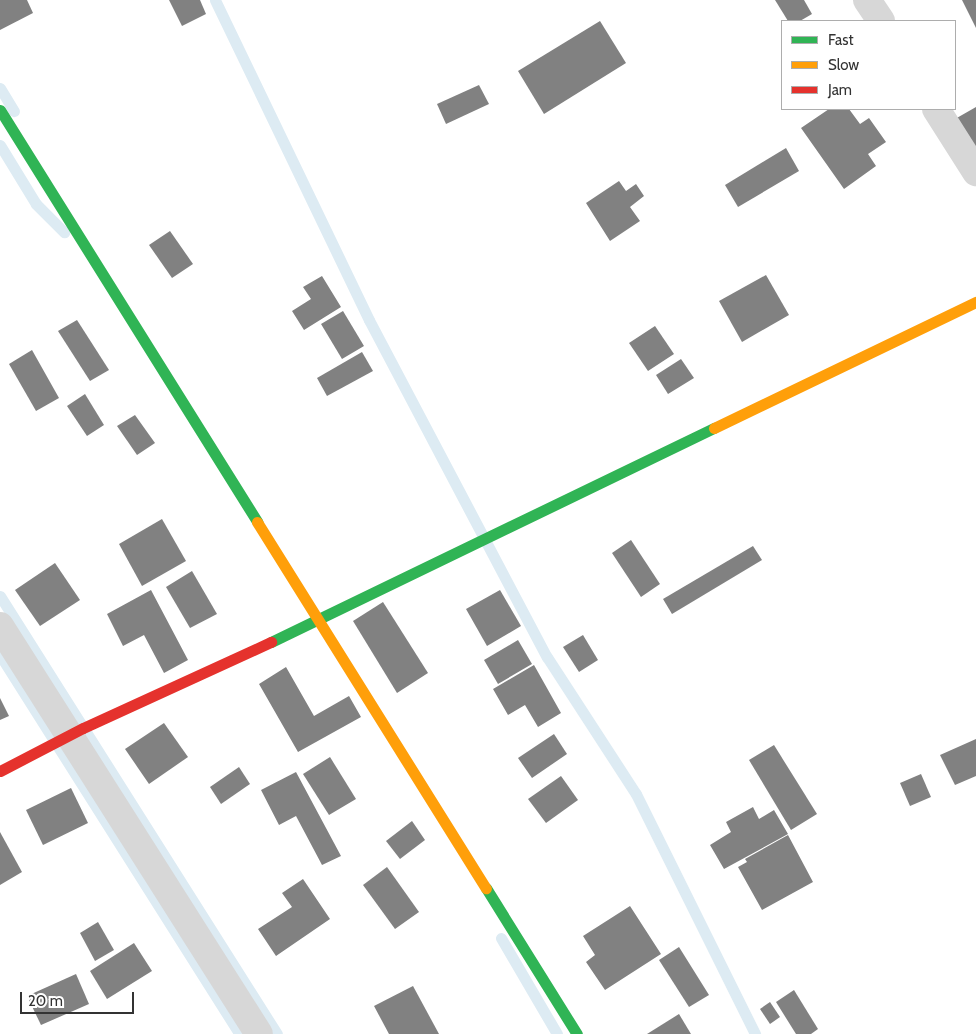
<!DOCTYPE html>
<html>
<head>
<meta charset="utf-8">
<style>
  body { margin:0 }
  #map { position:relative; width:976px; height:1034px; overflow:hidden; background:#fff; font-family:Cabin,sans-serif }
  div>[style] { position:absolute }
  .stream>* { height:11px; margin:-5.5px; padding:0 5.5px; transform-origin:5.5px; border-radius:5.5px; background:#ddebf3 }
  .building>* { inset:0; background:#818181 }
  .street>* { height:28px; margin:-14px; padding:0 14px; transform-origin:14px; border-radius:14px; background:#d7d7d7 }
  .fast>* { height:11px; margin:-5.5px; padding:0 5.5px; transform-origin:5.5px; border-radius:5.5px; background:#30b455 }
  .slow>* { height:11px; margin:-5.5px; padding:0 5.5px; transform-origin:5.5px; border-radius:5.5px; background:#ff9f0a }
  .jam>* { height:11px; margin:-5.5px; padding:0 5.5px; transform-origin:5.5px; border-radius:5.5px; background:#e5322d }
  span { translate:-50% -50%; white-space:nowrap; text-align:center; line-height:1.15; -webkit-text-stroke:5px #fff; paint-order:stroke }
  .legend { position:absolute; left:781px; top:20px; width:175px; height:90px; box-sizing:border-box; background:#fff; border:1px solid #adadad; margin:0; padding:6px 9px; list-style:none; font-size:15px; color:#333 }
  .legend li { display:flex; align-items:center; gap:10px; height:25px }
  .legend b { width:25px; border:1px solid #adadad }
  .scale { position:absolute; left:20px; top:992px; width:114px; height:22px; box-sizing:border-box; border:2px solid #333; border-top:0; padding-left:6px; font-size:15px; line-height:18px; white-space:nowrap; color:#333; -webkit-text-stroke:4px #fff; paint-order:stroke }
</style>
</head>
<body>
<div id="map">
  <div class="stream">
    <div style="left:215px;top:0;width:355px;rotate:64.3deg"></div>
    <div style="left:369px;top:320px;width:381px;rotate:62.2deg"></div>
    <div style="left:547px;top:657px;width:163px;rotate:57deg"></div>
    <div style="left:636px;top:794px;width:268px;rotate:63.6deg"></div>
    <div style="left:0;top:88px;width:27px;rotate:59deg"></div>
    <div style="left:0;top:145px;width:69px;rotate:58.6deg"></div>
    <div style="left:36px;top:204px;width:40px;rotate:45deg"></div>
    <div style="left:0;top:596px;width:518px;rotate:57.69deg"></div>
    <div style="left:0;top:655px;width:449px;rotate:57.7deg"></div>
    <div style="left:501px;top:938px;width:111px;rotate:59.7deg"></div>
  </div>
  <div class="building">
    <div style="clip-path:polygon(0 0,27px 0,33px 13px,0 30px)"></div>
    <div style="clip-path:polygon(169px 0,200px 0,206px 14px,182px 26px)"></div>
    <div style="clip-path:polygon(775px 0,804px 0,812px 14px,800px 21px,788px 21px)"></div>
    <div style="clip-path:polygon(962px 0,976px 0,976px 28px)"></div>
    <div style="clip-path:polygon(600px 21px,626px 63px,544px 114px,518px 71px)"></div>
    <div style="clip-path:polygon(479px 85px,489px 104px,446px 124px,437px 104px)"></div>
    <div style="clip-path:polygon(976px 107px,976px 154px,955px 119px)"></div>
    <div style="clip-path:polygon(829px 109px,849px 109px,860px 124px,869px 118px,886px 142px,868px 154px,876px 166px,844px 189px,801px 128px)"></div>
    <div style="clip-path:polygon(786px 148px,799px 171px,738px 207px,725px 185px)"></div>
    <div style="clip-path:polygon(619px 181px,626px 191px,636px 184px,644px 196px,630px 207px,640px 221px,610px 241px,586px 203px)"></div>
    <div style="clip-path:polygon(170px 231px,193px 264px,172px 278px,149px 245px)"></div>
    <div style="clip-path:polygon(766px 275px,789px 315px,742px 342px,719px 301px)"></div>
    <div style="clip-path:polygon(322px 276px,341px 307px,304px 330px,292px 311px,311px 299px,303px 287px)"></div>
    <div style="clip-path:polygon(343px 311px,364px 346px,342px 359px,321px 324px)"></div>
    <div style="clip-path:polygon(77px 320px,109px 370px,90px 381px,58px 331px)"></div>
    <div style="clip-path:polygon(655px 326px,674px 354px,648px 371px,629px 343px)"></div>
    <div style="clip-path:polygon(32px 350px,59px 398px,36px 411px,9px 364px)"></div>
    <div style="clip-path:polygon(362px 352px,373px 371px,327px 396px,317px 378px)"></div>
    <div style="clip-path:polygon(681px 359px,694px 378px,668px 394px,656px 375px)"></div>
    <div style="clip-path:polygon(85px 394px,104px 425px,87px 436px,67px 406px)"></div>
    <div style="clip-path:polygon(135px 415px,155px 443px,137px 455px,117px 426px)"></div>
    <div style="clip-path:polygon(162px 519px,186px 561px,142px 586px,119px 544px)"></div>
    <div style="clip-path:polygon(631px 540px,660px 584px,641px 597px,612px 553px)"></div>
    <div style="clip-path:polygon(753px 546px,762px 560px,672px 614px,663px 599px)"></div>
    <div style="clip-path:polygon(55px 563px,80px 600px,40px 626px,15px 590px)"></div>
    <div style="clip-path:polygon(192px 571px,217px 614px,190px 628px,166px 587px)"></div>
    <div style="clip-path:polygon(151px 590px,188px 660px,164px 673px,144px 635px,123px 646px,107px 614px)"></div>
    <div style="clip-path:polygon(500px 590px,521px 626px,487px 646px,466px 609px)"></div>
    <div style="clip-path:polygon(383px 602px,428px 673px,397px 693px,353px 621px)"></div>
    <div style="clip-path:polygon(583px 635px,598px 660px,579px 672px,563px 647px)"></div>
    <div style="clip-path:polygon(518px 640px,532px 664px,498px 684px,484px 660px)"></div>
    <div style="clip-path:polygon(534px 665px,561px 713px,538px 727px,525px 705px,508px 715px,493px 689px)"></div>
    <div style="clip-path:polygon(286px 667px,314px 716px,349px 696px,361px 717px,298px 752px,259px 684px)"></div>
    <div style="clip-path:polygon(0 698px,9px 716px,0 720px)"></div>
    <div style="clip-path:polygon(164px 723px,188px 757px,149px 784px,125px 749px)"></div>
    <div style="clip-path:polygon(554px 734px,567px 754px,532px 778px,518px 758px)"></div>
    <div style="clip-path:polygon(976px 739px,976px 776px,955px 785px,940px 755px)"></div>
    <div style="clip-path:polygon(774px 745px,817px 814px,791px 830px,749px 760px)"></div>
    <div style="clip-path:polygon(330px 757px,356px 799px,329px 815px,303px 774px)"></div>
    <div style="clip-path:polygon(239px 767px,250px 784px,221px 804px,210px 787px)"></div>
    <div style="clip-path:polygon(296px 772px,341px 856px,322px 865px,296px 816px,279px 825px,261px 790px)"></div>
    <div style="clip-path:polygon(921px 774px,931px 797px,910px 806px,900px 783px)"></div>
    <div style="clip-path:polygon(561px 776px,578px 800px,546px 823px,528px 799px)"></div>
    <div style="clip-path:polygon(71px 788px,88px 823px,43px 845px,26px 810px)"></div>
    <div style="clip-path:polygon(753px 807px,759px 819px,774px 810px,788px 834px,724px 869px,710px 845px,731px 832px,726px 822px)"></div>
    <div style="clip-path:polygon(412px 821px,425px 840px,400px 859px,386px 841px)"></div>
    <div style="clip-path:polygon(0 832px,22px 872px,0 885px)"></div>
    <div style="clip-path:polygon(788px 835px,813px 882px,762px 910px,738px 867px,747px 862px,745px 859px)"></div>
    <div style="clip-path:polygon(387px 867px,419px 912px,395px 929px,363px 885px)"></div>
    <div style="clip-path:polygon(303px 879px,330px 919px,276px 956px,258px 929px,292px 907px,282px 893px)"></div>
    <div style="clip-path:polygon(630px 906px,661px 954px,605px 990px,586px 962px,595px 955px,583px 936px)"></div>
    <div style="clip-path:polygon(98px 922px,114px 950px,95px 961px,80px 933px)"></div>
    <div style="clip-path:polygon(134px 943px,152px 971px,107px 999px,90px 971px)"></div>
    <div style="clip-path:polygon(679px 947px,709px 995px,689px 1007px,659px 960px)"></div>
    <div style="clip-path:polygon(76px 974px,89px 1004px,41px 1025px,27px 996px)"></div>
    <div style="clip-path:polygon(413px 986px,439px 1034px,389px 1034px,374px 1006px)"></div>
    <div style="clip-path:polygon(794px 990px,818px 1029px,811px 1034px,796px 1034px,776px 1002px)"></div>
    <div style="clip-path:polygon(770px 1002px,780px 1017px,770px 1024px,760px 1009px)"></div>
    <div style="clip-path:polygon(679px 1014px,691px 1034px,647px 1034px)"></div>
  </div>
  <div class="street">
    <div style="left:867px;top:0;width:25px;rotate:56deg"></div>
    <div style="left:936px;top:109px;width:75px;rotate:57.6deg"></div>
    <div style="left:0;top:626px;width:483px;rotate:57.6deg"></div>
  </div>
  <div class="fast">
    <div style="left:0;top:110px;width:486px;rotate:58deg"></div>
    <div style="left:271px;top:642px;width:492px;rotate:-25.8deg"></div>
    <div style="left:486px;top:888px;width:172px;rotate:58.1deg"></div>
  </div>
  <div class="slow">
    <div style="left:714px;top:428px;width:291px;rotate:-25.7deg"></div>
    <div style="left:257px;top:522px;width:432px;rotate:58deg"></div>
  </div>
  <div class="jam">
    <div style="left:0;top:771px;width:93px;rotate:-27.4deg"></div>
    <div style="left:83px;top:728px;width:207px;rotate:-24.6deg"></div>
  </div>
  <ul class="legend">
  <li><b style="height:6px;background:#30b455"></b>Fast</li>
  <li><b style="height:6px;background:#ff9f0a"></b>Slow</li>
  <li><b style="height:6px;background:#e5322d"></b>Jam</li>
  </ul>
  <div class="scale">20 m</div>
</div>
</body>
</html>
